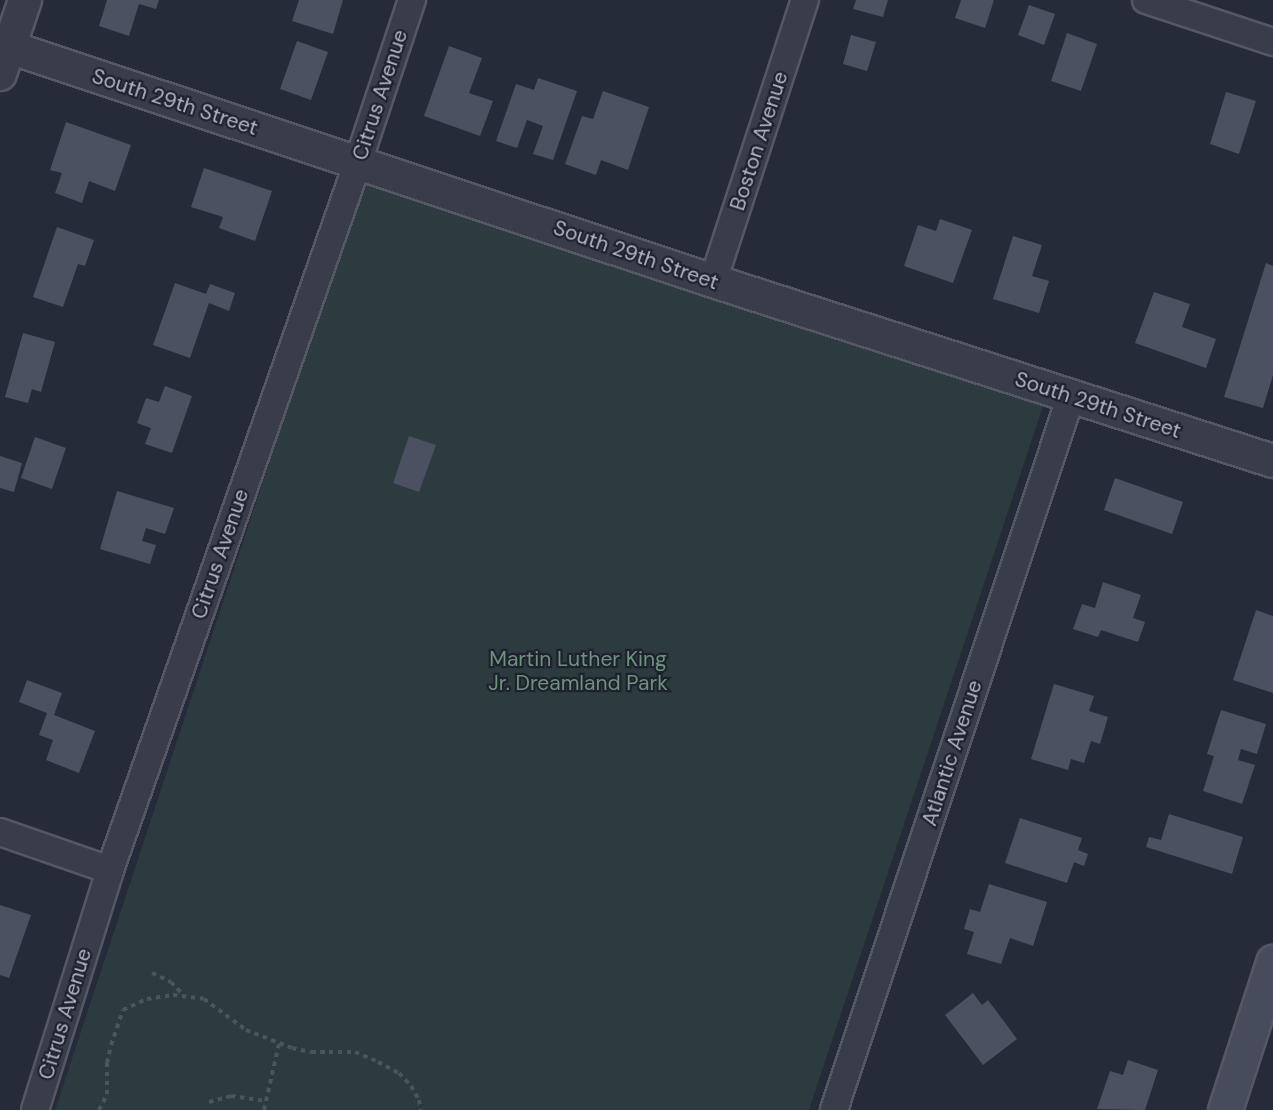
<!DOCTYPE html>
<html>
<head>
<meta charset="utf-8">
<style>
  body { margin:0 }
  #map { position:relative; width:1273px; height:1110px; overflow:hidden; background:#252b39; font-family:"DM Sans",sans-serif }
  div>[style] { position:absolute }
  .green>* { inset:0; background:#2b3b3e }
  .building>* { inset:0; background:#4c5161 }
  .path>* { height:4px; margin-top:-2px; transform-origin:0; background:repeating-linear-gradient(90deg,#49565b 0 4.5px,transparent 0 9px) }
  .roads { filter:drop-shadow(2px 0 #545864) drop-shadow(-2px 0 #545864) drop-shadow(0 2px #545864) drop-shadow(0 -2px #545864) }
  .minor>* { height:26px; margin:-13px; padding:0 13px; transform-origin:13px; border-radius:13px; background:#383d49 }
  .tertiary>* { height:32px; margin:-16px; padding:0 16px; transform-origin:16px; border-radius:16px; background:#383d49 }
  .secondary>* { height:33px; margin:-16.5px; padding:0 16.5px; transform-origin:16.5px; border-radius:16.5px; background:#474c5c }
  span { translate:-50% -50%; white-space:nowrap; text-align:center; line-height:1.15; -webkit-text-stroke:4.5px #1e222e; paint-order:stroke }
  .street-label { font-size:21px; color:#b4b8c5 }
  .park-label { font-size:21px; color:#6d937b }
</style>
</head>
<body>
<div id="map">
  <div class="green">
    <div style="clip-path:polygon(363px 179px,1044px 403px,809px 1110px,55px 1110px)"></div>
  </div>
  <div class="building">
    <div style="clip-path:polygon(107px 0,159px 0,156px 9px,139px 4px,129px 36px,99px 26px)"></div>
    <div style="clip-path:polygon(299px 0,343px 0,333px 34px,292px 21px)"></div>
    <div style="clip-path:polygon(856px 0,888px 0,883px 17px,853px 9px)"></div>
    <div style="clip-path:polygon(961px 0,994px 0,985px 28px,955px 18px)"></div>
    <div style="clip-path:polygon(1029px 5px,1055px 14px,1044px 45px,1018px 35px)"></div>
    <div style="clip-path:polygon(1067px 33px,1097px 44px,1081px 91px,1051px 81px)"></div>
    <div style="clip-path:polygon(851px 35px,876px 42px,867px 71px,843px 64px)"></div>
    <div style="clip-path:polygon(297px 41px,328px 52px,311px 100px,280px 89px)"></div>
    <div style="clip-path:polygon(449px 46px,482px 58px,469px 93px,493px 101px,480px 136px,424px 116px)"></div>
    <div style="clip-path:polygon(538px 78px,577px 91px,553px 160px,533px 154px,543px 126px,527px 120px,517px 148px,496px 141px,516px 84px,534px 90px)"></div>
    <div style="clip-path:polygon(603px 91px,649px 107px,628px 170px,601px 160px,596px 175px,565px 164px,582px 116px,593px 119px)"></div>
    <div style="clip-path:polygon(1226px 92px,1256px 101px,1239px 154px,1210px 144px)"></div>
    <div style="clip-path:polygon(66px 122px,131px 145px,115px 191px,89px 181px,82px 203px,55px 193px,62px 173px,50px 170px)"></div>
    <div style="clip-path:polygon(204px 168px,272px 191px,255px 241px,219px 228px,223px 217px,191px 207px)"></div>
    <div style="clip-path:polygon(940px 219px,972px 230px,953px 283px,904px 266px,918px 225px,936px 231px)"></div>
    <div style="clip-path:polygon(57px 227px,94px 240px,85px 266px,78px 264px,63px 307px,33px 297px)"></div>
    <div style="clip-path:polygon(1013px 236px,1042px 245px,1032px 276px,1049px 281px,1039px 313px,993px 299px)"></div>
    <div style="clip-path:polygon(1266px 263px,1273px 266px,1273px 375px,1263px 408px,1224px 397px)"></div>
    <div style="clip-path:polygon(175px 283px,206px 294px,210px 284px,235px 293px,229px 311px,209px 303px,190px 358px,153px 345px)"></div>
    <div style="clip-path:polygon(1154px 292px,1190px 304px,1182px 327px,1216px 339px,1206px 368px,1135px 343px)"></div>
    <div style="clip-path:polygon(23px 333px,55px 342px,41px 392px,32px 389px,28px 403px,5px 397px)"></div>
    <div style="clip-path:polygon(165px 386px,192px 396px,172px 453px,145px 444px,151px 428px,137px 423px,146px 398px,159px 402px)"></div>
    <div style="clip-path:polygon(409px 436px,436px 445px,419px 492px,393px 483px)"></div>
    <div style="clip-path:polygon(35px 437px,66px 448px,52px 489px,21px 478px)"></div>
    <div style="clip-path:polygon(0 456px,22px 463px,14px 492px,0 488px)"></div>
    <div style="clip-path:polygon(1115px 478px,1183px 502px,1172px 534px,1104px 510px)"></div>
    <div style="clip-path:polygon(117px 491px,174px 508px,165px 534px,146px 528px,142px 541px,156px 545px,150px 564px,100px 549px)"></div>
    <div style="clip-path:polygon(1103px 582px,1141px 595px,1133px 618px,1145px 622px,1138px 642px,1101px 630px,1098px 637px,1073px 629px,1082px 604px,1095px 608px)"></div>
    <div style="clip-path:polygon(1256px 610px,1273px 616px,1273px 693px,1233px 680px)"></div>
    <div style="clip-path:polygon(27px 680px,62px 693px,54px 715px,95px 731px,79px 773px,46px 760px,53px 740px,39px 735px,47px 713px,19px 702px)"></div>
    <div style="clip-path:polygon(1054px 684px,1094px 696px,1089px 711px,1108px 717px,1100px 744px,1091px 741px,1084px 763px,1071px 759px,1068px 770px,1031px 759px)"></div>
    <div style="clip-path:polygon(1221px 710px,1266px 724px,1257px 754px,1241px 749px,1238px 760px,1255px 765px,1242px 804px,1203px 791px,1214px 756px,1207px 754px)"></div>
    <div style="clip-path:polygon(1169px 814px,1243px 837px,1232px 874px,1146px 847px,1149px 837px,1161px 840px)"></div>
    <div style="clip-path:polygon(1020px 818px,1082px 838px,1078px 850px,1088px 854px,1084px 866px,1074px 862px,1067px 883px,1005px 863px)"></div>
    <div style="clip-path:polygon(989px 884px,1047px 902px,1033px 946px,1010px 938px,1001px 964px,967px 954px,974px 932px,964px 929px,970px 909px,980px 912px)"></div>
    <div style="clip-path:polygon(0 905px,31px 915px,9px 978px,0 975px)"></div>
    <div style="clip-path:polygon(973px 993px,982px 1005px,988px 1000px,1017px 1039px,983px 1065px,945px 1015px)"></div>
    <div style="clip-path:polygon(1128px 1060px,1158px 1070px,1145px 1110px,1097px 1109px,1110px 1071px,1123px 1075px)"></div>
  </div>
  <div class="path">
    <div style="left:152px;top:973px;width:21px;rotate:25deg"></div>
    <div style="left:171px;top:982px;width:18px;rotate:47deg"></div>
    <div style="left:209px;top:1102px;width:23px;rotate:-15deg"></div>
    <div style="left:231px;top:1096px;width:35px;rotate:8deg"></div>
    <div style="left:266px;top:1101px;width:58px;rotate:-77.2deg"></div>
    <div style="left:99px;top:1110px;width:18px;rotate:-63deg"></div>
    <div style="left:107px;top:1094px;width:31px;rotate:-90deg"></div>
    <div style="left:107px;top:1063px;width:18px;rotate:-77deg"></div>
    <div style="left:111px;top:1045px;width:37px;rotate:-71deg"></div>
    <div style="left:123px;top:1010px;width:26px;rotate:-25deg"></div>
    <div style="left:147px;top:999px;width:26px;rotate:-9deg"></div>
    <div style="left:173px;top:995px;width:31px;rotate:7deg"></div>
    <div style="left:204px;top:999px;width:52px;rotate:36.4deg"></div>
    <div style="left:246px;top:1030px;width:49px;rotate:21.4deg"></div>
    <div style="left:292px;top:1048px;width:19px;rotate:12deg"></div>
    <div style="left:311px;top:1052px;width:44px"></div>
    <div style="left:355px;top:1052px;width:25px;rotate:23deg"></div>
    <div style="left:378px;top:1062px;width:24px;rotate:28deg"></div>
    <div style="left:399px;top:1073px;width:18px;rotate:47deg"></div>
    <div style="left:411px;top:1086px;width:16px;rotate:60deg"></div>
    <div style="left:419px;top:1100px;width:10px;rotate:79deg"></div>
    <div style="left:264px;top:1110px;width:9px;rotate:-77deg"></div>
  </div>
  <div class="roads">
    <div class="minor">
      <div style="left:1146px;top:0;width:134px;rotate:18.3deg"></div>
      <div style="left:713px;top:281px;width:296px;rotate:-71.9deg"></div>
      <div style="left:0;top:832px;width:116px;rotate:19.1deg"></div>
      <div style="left:35px;top:1110px;width:251px;rotate:-72.6deg"></div>
      <div style="left:110px;top:870px;width:750px;rotate:-70.7deg"></div>
      <div style="left:358px;top:162px;width:171px;rotate:-71.6deg"></div>
      <div style="left:834px;top:1110px;width:752px;rotate:-71.64deg"></div>
    </div>
    <div class="tertiary">
      <div style="left:9px;top:47px;width:742px;rotate:18.39deg"></div>
      <div style="left:713px;top:281px;width:588px;rotate:17.82deg"></div>
      <div style="left:0;top:74px;width:78px;rotate:-71.3deg"></div>
    </div>
    <div class="secondary">
      <div style="left:1225px;top:1110px;width:156px;rotate:-72deg"></div>
    </div>
  </div>
  <div class="street-label">
    <span style="left:380px;top:95px;rotate:-72deg">Citrus Avenue</span>
    <span style="left:175px;top:102px;rotate:18deg">South 29th Street</span>
    <span style="left:759px;top:141px;rotate:-72deg">Boston Avenue</span>
    <span style="left:636px;top:255px;rotate:19deg">South 29th Street</span>
    <span style="left:1098px;top:405px;rotate:18deg">South 29th Street</span>
    <span style="left:220px;top:554px;rotate:-71deg">Citrus Avenue</span>
    <span style="left:952px;top:753px;rotate:-72deg">Atlantic Avenue</span>
    <span style="left:65px;top:1014px;rotate:-73deg">Citrus Avenue</span>
  </div>
  <div class="park-label">
    <span style="left:578px;top:671px">Martin Luther King<br>Jr. Dreamland Park</span>
  </div>
</div>
</body>
</html>
